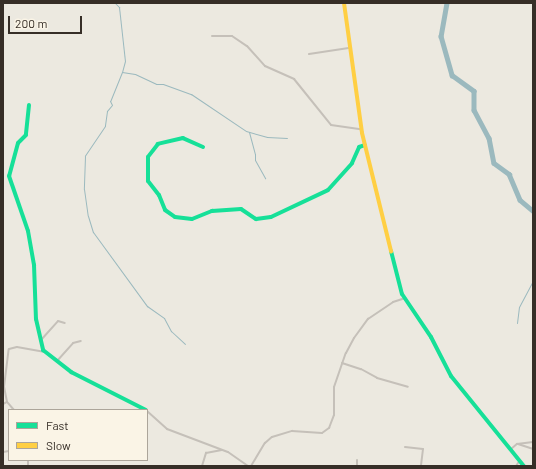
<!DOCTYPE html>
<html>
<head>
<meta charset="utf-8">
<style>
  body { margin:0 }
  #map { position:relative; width:536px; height:469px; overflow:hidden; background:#ece9e0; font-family:Barlow,sans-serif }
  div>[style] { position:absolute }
  .stream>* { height:1px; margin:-0.5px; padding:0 0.5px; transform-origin:0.5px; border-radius:0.5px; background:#9bb9be }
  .river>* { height:4.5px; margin:-2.25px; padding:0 2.25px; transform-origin:2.25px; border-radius:2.25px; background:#9bb9be }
  .street>* { height:2px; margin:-1px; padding:0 1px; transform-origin:1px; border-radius:1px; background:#c5c0b9 }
  .fast>* { height:4px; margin:-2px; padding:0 2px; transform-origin:2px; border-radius:2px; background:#16e098 }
  .slow>* { height:4px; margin:-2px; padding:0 2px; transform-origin:2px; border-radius:2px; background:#ffcf43 }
  span { translate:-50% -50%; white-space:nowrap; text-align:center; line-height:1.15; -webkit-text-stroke:3px #faf4e6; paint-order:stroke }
  .frame { position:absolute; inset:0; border:4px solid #362e27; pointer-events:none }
  .legend { position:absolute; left:8px; top:409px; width:140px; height:52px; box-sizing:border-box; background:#faf4e6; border:1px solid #aca59a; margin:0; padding:5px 7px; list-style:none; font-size:12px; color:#362e27 }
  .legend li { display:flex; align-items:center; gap:8px; height:20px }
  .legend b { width:20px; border:1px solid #aca59a }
  .scale { position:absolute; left:8px; top:16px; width:74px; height:18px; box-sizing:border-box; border:2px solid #362e27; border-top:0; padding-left:5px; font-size:12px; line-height:14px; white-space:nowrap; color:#362e27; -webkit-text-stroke:3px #faf4e6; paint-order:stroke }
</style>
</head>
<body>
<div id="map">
  <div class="stream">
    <div style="left:115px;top:3px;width:6px;rotate:45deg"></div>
    <div style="left:119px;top:7px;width:54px;rotate:83.7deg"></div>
    <div style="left:125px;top:61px;width:11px;rotate:105deg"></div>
    <div style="left:122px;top:72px;width:13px;rotate:9deg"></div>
    <div style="left:135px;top:74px;width:23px;rotate:25deg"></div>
    <div style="left:156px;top:84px;width:7px"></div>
    <div style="left:163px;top:84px;width:30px;rotate:20deg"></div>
    <div style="left:191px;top:94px;width:66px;rotate:33.9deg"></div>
    <div style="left:246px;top:131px;width:22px;rotate:16deg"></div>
    <div style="left:267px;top:137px;width:20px;rotate:3deg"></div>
    <div style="left:122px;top:72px;width:31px;rotate:112deg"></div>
    <div style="left:110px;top:101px;width:4px;rotate:63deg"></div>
    <div style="left:112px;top:105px;width:8px;rotate:130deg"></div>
    <div style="left:107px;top:111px;width:15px;rotate:98deg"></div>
    <div style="left:105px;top:126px;width:36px;rotate:124deg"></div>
    <div style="left:85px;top:156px;width:33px;rotate:92deg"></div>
    <div style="left:84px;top:189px;width:27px;rotate:82deg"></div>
    <div style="left:88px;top:216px;width:17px;rotate:73deg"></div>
    <div style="left:93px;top:232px;width:92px;rotate:53.9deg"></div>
    <div style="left:147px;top:306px;width:21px;rotate:35deg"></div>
    <div style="left:164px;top:318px;width:15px;rotate:62deg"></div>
    <div style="left:171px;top:331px;width:19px;rotate:43deg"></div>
    <div style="left:249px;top:132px;width:23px;rotate:75deg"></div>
    <div style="left:255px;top:154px;width:6px;rotate:90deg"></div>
    <div style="left:255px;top:160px;width:21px;rotate:61deg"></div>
    <div style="left:517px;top:323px;width:16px;rotate:-83deg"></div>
    <div style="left:519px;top:307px;width:30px;rotate:-62deg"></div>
  </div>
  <div class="river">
    <div style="left:447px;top:3px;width:34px;rotate:100deg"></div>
    <div style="left:441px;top:36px;width:41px;rotate:74.2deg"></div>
    <div style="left:452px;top:75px;width:27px;rotate:36deg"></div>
    <div style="left:474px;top:91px;width:19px;rotate:90deg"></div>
    <div style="left:474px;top:110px;width:32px;rotate:62deg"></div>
    <div style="left:489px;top:138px;width:25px;rotate:79deg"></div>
    <div style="left:494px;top:163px;width:19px;rotate:36deg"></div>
    <div style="left:509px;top:174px;width:28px;rotate:67deg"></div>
    <div style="left:520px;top:200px;width:17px;rotate:40deg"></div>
  </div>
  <div class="street">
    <div style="left:212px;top:36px;width:20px"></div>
    <div style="left:232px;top:36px;width:18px;rotate:34deg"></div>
    <div style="left:247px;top:46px;width:27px;rotate:48deg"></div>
    <div style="left:265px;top:66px;width:32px;rotate:24deg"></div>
    <div style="left:294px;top:79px;width:59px;rotate:51.2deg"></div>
    <div style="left:331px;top:125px;width:30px;rotate:8deg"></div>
    <div style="left:309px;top:54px;width:40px;rotate:-8.5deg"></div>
    <div style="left:41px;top:340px;width:25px;rotate:-48deg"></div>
    <div style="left:58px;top:321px;width:7px;rotate:16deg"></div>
    <div style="left:57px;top:361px;width:24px;rotate:-48deg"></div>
    <div style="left:73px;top:343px;width:8px;rotate:-14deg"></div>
    <div style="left:342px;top:363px;width:20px;rotate:18deg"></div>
    <div style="left:361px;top:369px;width:18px;rotate:29deg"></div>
    <div style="left:377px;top:378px;width:32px;rotate:16deg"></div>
    <div style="left:3px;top:404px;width:4px;rotate:-27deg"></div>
    <div style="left:14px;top:410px;width:11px;rotate:-131deg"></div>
    <div style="left:7px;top:402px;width:15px;rotate:-101deg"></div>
    <div style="left:4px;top:387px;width:38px;rotate:-83deg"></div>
    <div style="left:9px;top:349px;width:8px;rotate:-14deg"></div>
    <div style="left:17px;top:347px;width:27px;rotate:10deg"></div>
    <div style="left:147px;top:411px;width:27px;rotate:42deg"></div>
    <div style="left:167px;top:429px;width:65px;rotate:20.7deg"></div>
    <div style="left:228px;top:452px;width:24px;rotate:35deg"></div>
    <div style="left:518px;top:444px;width:16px;rotate:18deg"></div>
    <div style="left:405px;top:447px;width:18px;rotate:6deg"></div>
    <div style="left:423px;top:449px;width:17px;rotate:97deg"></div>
    <div style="left:511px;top:449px;width:8px;rotate:-40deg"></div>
    <div style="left:517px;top:444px;width:16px;rotate:-7deg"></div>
    <div style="left:3px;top:452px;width:6px;rotate:-9deg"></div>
    <div style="left:28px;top:466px;width:6px;rotate:-90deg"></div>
    <div style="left:202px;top:466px;width:14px;rotate:-73deg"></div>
    <div style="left:206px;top:453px;width:16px;rotate:-11deg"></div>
    <div style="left:251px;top:466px;width:27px;rotate:-59deg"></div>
    <div style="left:265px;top:443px;width:9px;rotate:-41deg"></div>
    <div style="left:272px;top:437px;width:21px;rotate:-17deg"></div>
    <div style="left:292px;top:431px;width:30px;rotate:4deg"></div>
    <div style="left:322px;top:433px;width:9px;rotate:-36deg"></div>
    <div style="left:329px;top:428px;width:14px;rotate:-69deg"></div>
    <div style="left:334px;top:415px;width:28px;rotate:-90deg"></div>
    <div style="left:334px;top:387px;width:36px;rotate:-71deg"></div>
    <div style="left:346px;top:353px;width:17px;rotate:-62deg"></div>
    <div style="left:354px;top:338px;width:24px;rotate:-54deg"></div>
    <div style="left:368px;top:319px;width:30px;rotate:-34deg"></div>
    <div style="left:393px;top:302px;width:13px;rotate:-18deg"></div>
    <div style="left:357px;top:466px;width:6px;rotate:-90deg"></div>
    <div style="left:516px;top:466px;width:7px;rotate:-56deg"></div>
  </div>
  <div class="fast">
    <div style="left:29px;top:105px;width:30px;rotate:96deg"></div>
    <div style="left:26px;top:135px;width:11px;rotate:135deg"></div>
    <div style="left:18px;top:143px;width:34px;rotate:105deg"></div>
    <div style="left:9px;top:176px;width:58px;rotate:70.9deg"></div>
    <div style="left:28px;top:231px;width:35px;rotate:80deg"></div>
    <div style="left:34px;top:265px;width:54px;rotate:87.9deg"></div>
    <div style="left:36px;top:319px;width:32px;rotate:77deg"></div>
    <div style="left:43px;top:350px;width:36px;rotate:38deg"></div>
    <div style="left:71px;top:372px;width:84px;rotate:26.9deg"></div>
    <div style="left:203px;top:147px;width:22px;rotate:-156deg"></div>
    <div style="left:183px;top:138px;width:26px;rotate:167deg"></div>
    <div style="left:158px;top:144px;width:16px;rotate:128deg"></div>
    <div style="left:148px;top:157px;width:24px;rotate:90deg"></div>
    <div style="left:148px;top:181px;width:18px;rotate:52deg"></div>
    <div style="left:159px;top:195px;width:16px;rotate:68deg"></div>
    <div style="left:165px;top:210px;width:12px;rotate:35deg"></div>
    <div style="left:175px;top:217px;width:17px;rotate:7deg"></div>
    <div style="left:192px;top:219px;width:22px;rotate:-22deg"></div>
    <div style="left:212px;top:211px;width:29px;rotate:-4deg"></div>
    <div style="left:241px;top:209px;width:18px;rotate:34deg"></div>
    <div style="left:256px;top:219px;width:15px;rotate:-8deg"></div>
    <div style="left:271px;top:217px;width:63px;rotate:-25.3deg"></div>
    <div style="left:328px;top:190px;width:36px;rotate:-48deg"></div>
    <div style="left:352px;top:163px;width:17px;rotate:-66deg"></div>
    <div style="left:359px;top:147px;width:6px;rotate:-18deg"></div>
    <div style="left:391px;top:251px;width:44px;rotate:75.7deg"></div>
    <div style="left:402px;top:294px;width:52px;rotate:56deg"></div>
    <div style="left:431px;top:337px;width:44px;rotate:62.9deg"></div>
    <div style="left:451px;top:376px;width:116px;rotate:51deg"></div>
  </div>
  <div class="slow">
    <div style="left:344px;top:3px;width:131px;rotate:82.1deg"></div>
    <div style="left:362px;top:133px;width:122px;rotate:76.2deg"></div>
  </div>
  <div class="frame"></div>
  <ul class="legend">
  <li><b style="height:5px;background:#16e098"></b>Fast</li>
  <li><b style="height:5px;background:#ffcf43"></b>Slow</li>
  </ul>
  <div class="scale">200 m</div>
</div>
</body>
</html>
